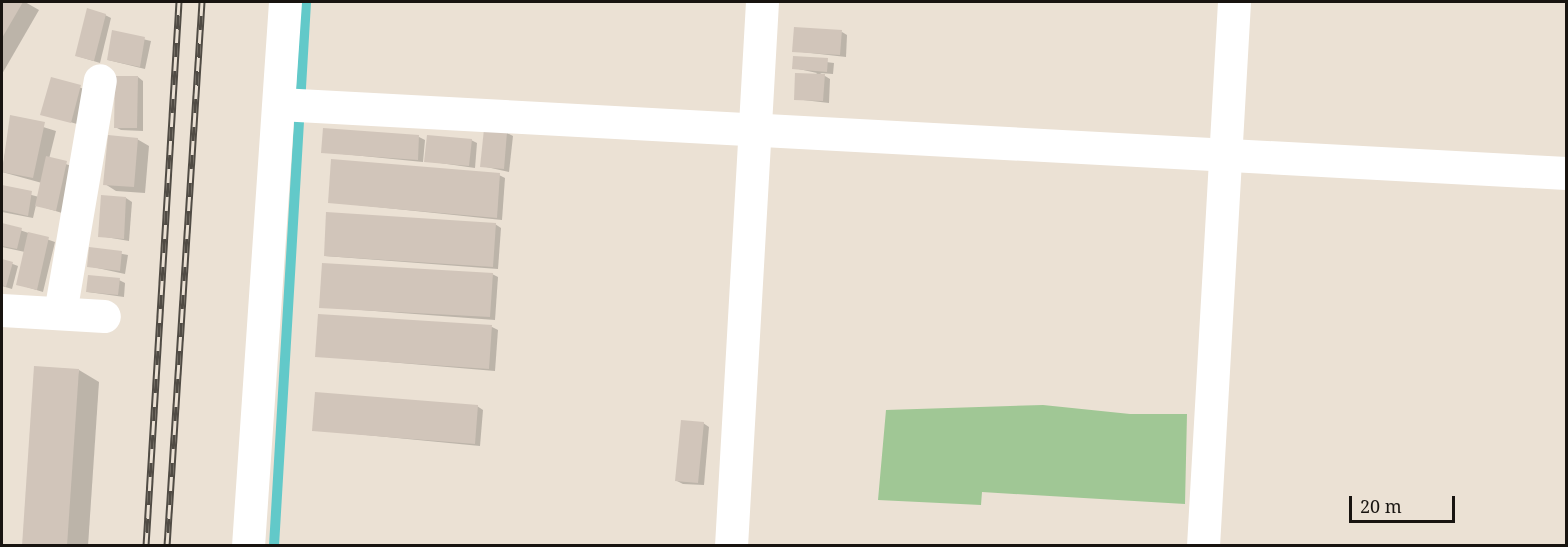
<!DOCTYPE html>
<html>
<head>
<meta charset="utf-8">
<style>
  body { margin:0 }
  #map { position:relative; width:1568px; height:547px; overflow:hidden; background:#ebe1d4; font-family:"Noto Serif",serif }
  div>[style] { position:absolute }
  .green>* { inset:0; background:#a0c795 }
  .shadow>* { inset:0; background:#0003 }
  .stream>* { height:10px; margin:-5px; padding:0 5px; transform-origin:5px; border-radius:5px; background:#62c9c9 }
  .building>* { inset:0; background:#d1c5ba }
  .minor>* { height:33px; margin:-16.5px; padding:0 16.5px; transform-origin:16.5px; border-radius:16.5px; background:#fff }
  .rail>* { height:7px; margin-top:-3.5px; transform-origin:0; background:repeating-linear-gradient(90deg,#ebe1d4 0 14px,#504b44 0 28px); box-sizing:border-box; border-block:2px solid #504b44 }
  span { translate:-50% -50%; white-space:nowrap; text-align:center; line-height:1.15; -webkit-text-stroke:6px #ebe1d4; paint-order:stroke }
  .frame { position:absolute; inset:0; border:3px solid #181410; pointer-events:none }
  .scale { position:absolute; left:1349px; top:496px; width:106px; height:27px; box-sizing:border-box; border:3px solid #181410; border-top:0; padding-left:8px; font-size:18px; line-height:21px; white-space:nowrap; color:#181410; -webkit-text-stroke:4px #ebe1d4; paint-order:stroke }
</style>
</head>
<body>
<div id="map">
  <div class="green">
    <div style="clip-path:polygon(1043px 405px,1130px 414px,1187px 414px,1185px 504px,982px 492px,981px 505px,878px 500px,886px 410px)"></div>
  </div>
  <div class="shadow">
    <div style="clip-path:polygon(2px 2px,25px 2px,39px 10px,2px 74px)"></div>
    <div style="clip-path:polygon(105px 15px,111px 18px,100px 63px,77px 56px)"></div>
    <div style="clip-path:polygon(113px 32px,151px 41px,145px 69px,108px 60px)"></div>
    <div style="clip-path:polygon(842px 32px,847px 35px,846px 57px,793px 51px)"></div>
    <div style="clip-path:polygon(794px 58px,834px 63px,833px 74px,820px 73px,830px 79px,829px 103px,795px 99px,817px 73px,794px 68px)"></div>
    <div style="clip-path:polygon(138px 77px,143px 81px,143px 131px,121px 130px,115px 127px)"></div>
    <div style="clip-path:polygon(52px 78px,87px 90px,77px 124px,42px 114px)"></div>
    <div style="clip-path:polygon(11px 117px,56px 131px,49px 159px,72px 166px,62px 213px,36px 205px,33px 218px,2px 212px,2px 187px,39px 197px,42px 183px,2px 172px)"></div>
    <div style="clip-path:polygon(507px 133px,513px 136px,509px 172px,482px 166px)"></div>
    <div style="clip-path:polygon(419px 137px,425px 140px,423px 162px,322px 152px)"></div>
    <div style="clip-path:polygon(137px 139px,149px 146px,145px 193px,116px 191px,105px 184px)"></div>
    <div style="clip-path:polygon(471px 140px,477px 143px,475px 168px,426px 161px)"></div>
    <div style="clip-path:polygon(499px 175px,505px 178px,502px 220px,329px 202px)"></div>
    <div style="clip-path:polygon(126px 198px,132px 202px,129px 241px,100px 236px)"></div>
    <div style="clip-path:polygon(2px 224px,55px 242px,43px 292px,17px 284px,25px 252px,2px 247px)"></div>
    <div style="clip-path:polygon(495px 224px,501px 228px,498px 269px,325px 256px)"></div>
    <div style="clip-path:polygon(90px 248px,128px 255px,125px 274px,88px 266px)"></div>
    <div style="clip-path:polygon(2px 260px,18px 266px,12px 289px,2px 286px)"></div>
    <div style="clip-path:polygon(492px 274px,498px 277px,495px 320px,321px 307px)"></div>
    <div style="clip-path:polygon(119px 280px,125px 283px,124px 297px,88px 292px)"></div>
    <div style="clip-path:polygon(492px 327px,498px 330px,495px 371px,317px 356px)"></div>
    <div style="clip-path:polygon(79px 370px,99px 382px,88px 546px,23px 546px)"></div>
    <div style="clip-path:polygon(477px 406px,483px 410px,480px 446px,314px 430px)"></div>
    <div style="clip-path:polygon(703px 423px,709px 427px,704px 485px,683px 484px,677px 481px)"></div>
  </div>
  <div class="stream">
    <div style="left:274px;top:546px;width:545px;rotate:-86.63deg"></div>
  </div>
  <div class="building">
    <div style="clip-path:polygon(2px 2px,23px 2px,2px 38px)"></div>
    <div style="clip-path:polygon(87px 8px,106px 14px,94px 61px,75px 56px)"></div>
    <div style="clip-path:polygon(794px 27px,842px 30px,840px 55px,792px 52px)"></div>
    <div style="clip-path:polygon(112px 30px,145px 37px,140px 67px,107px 60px)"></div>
    <div style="clip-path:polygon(793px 56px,828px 58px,827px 72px,792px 69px)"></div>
    <div style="clip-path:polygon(795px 73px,825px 74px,823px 101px,794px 100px)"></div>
    <div style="clip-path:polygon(115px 76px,138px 76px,137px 128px,114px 128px)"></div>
    <div style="clip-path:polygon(51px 77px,81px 85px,71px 123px,40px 115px)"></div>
    <div style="clip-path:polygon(10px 115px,45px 122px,33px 178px,2px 172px)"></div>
    <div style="clip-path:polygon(323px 128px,419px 135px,418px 160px,321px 153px)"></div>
    <div style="clip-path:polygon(484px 129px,507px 132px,504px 169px,480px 167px)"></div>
    <div style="clip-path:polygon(108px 135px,138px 138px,134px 187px,103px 185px)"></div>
    <div style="clip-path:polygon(427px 135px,472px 139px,469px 166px,424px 162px)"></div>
    <div style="clip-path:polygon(46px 156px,67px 161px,56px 211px,35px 206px)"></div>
    <div style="clip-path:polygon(331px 159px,500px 173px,497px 218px,328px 203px)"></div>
    <div style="clip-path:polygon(2px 185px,32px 191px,28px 216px,2px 210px)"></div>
    <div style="clip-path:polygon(101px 195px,126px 197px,124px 239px,98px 237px)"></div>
    <div style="clip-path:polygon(326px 212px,496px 223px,493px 267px,324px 256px)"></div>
    <div style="clip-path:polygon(2px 223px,22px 228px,17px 249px,2px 246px)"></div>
    <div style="clip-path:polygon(28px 232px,49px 237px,37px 290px,16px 285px)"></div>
    <div style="clip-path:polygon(89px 247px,122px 251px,120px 271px,87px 267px)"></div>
    <div style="clip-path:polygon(2px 259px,13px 262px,6px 287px,2px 285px)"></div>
    <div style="clip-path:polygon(322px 263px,493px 273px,490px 317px,319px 308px)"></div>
    <div style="clip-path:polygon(88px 275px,120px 278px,118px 295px,86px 292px)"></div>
    <div style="clip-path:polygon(318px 314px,492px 325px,489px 369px,315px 357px)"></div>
    <div style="clip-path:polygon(34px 366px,79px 369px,67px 546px,22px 546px)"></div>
    <div style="clip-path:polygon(315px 392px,478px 405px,475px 444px,312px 431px)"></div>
    <div style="clip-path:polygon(681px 420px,704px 422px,698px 483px,675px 481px)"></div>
  </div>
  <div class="minor">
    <div style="left:279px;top:104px;width:1289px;rotate:3.07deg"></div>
    <div style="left:2px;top:310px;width:102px;rotate:3.4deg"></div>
    <div style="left:60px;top:313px;width:236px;rotate:-80.3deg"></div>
    <div style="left:248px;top:546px;width:545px;rotate:-86.11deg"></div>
    <div style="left:731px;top:546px;width:545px;rotate:-86.74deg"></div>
    <div style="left:1203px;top:546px;width:545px;rotate:-86.74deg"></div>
  </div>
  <div class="rail">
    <div style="left:146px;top:546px;width:545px;rotate:-86.53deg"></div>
    <div style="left:167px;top:546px;width:545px;rotate:-86.32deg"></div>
  </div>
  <div class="frame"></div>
  <div class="scale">20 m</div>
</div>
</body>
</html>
